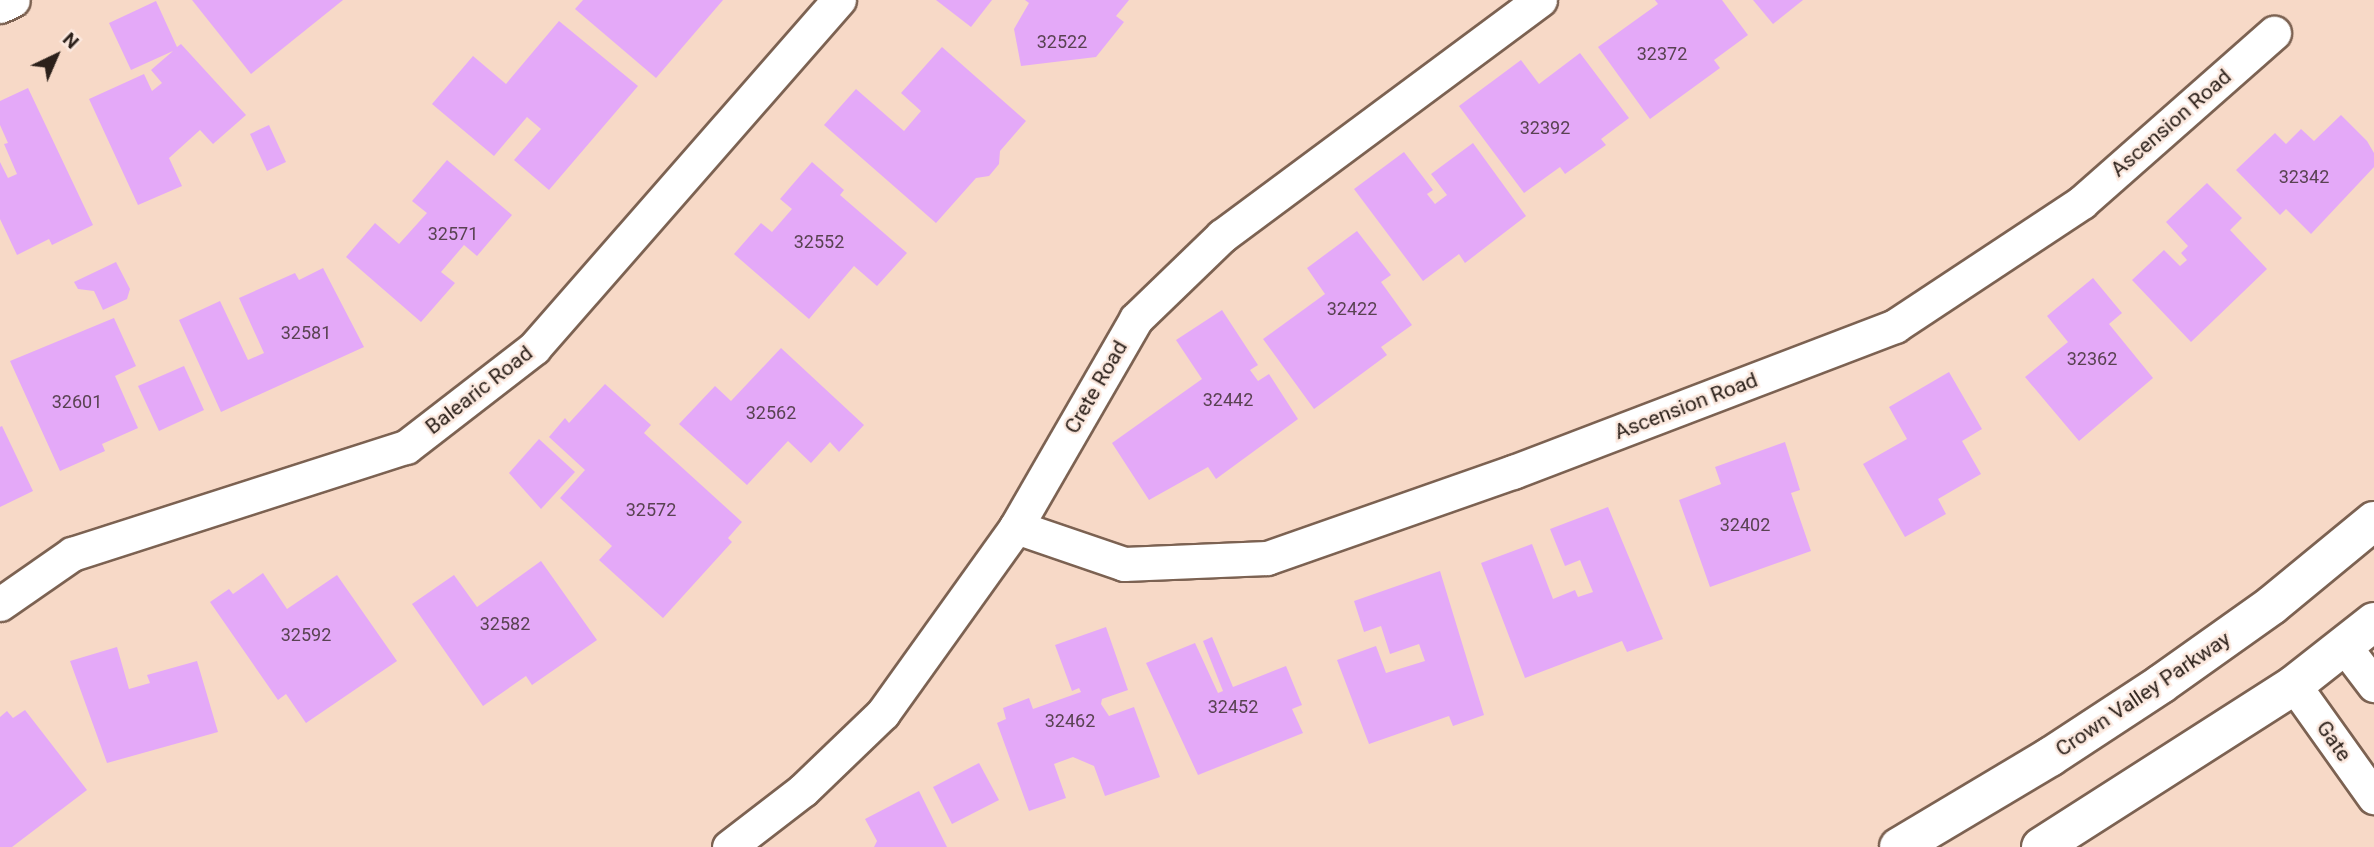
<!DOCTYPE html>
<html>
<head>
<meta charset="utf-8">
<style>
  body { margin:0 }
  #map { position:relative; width:2374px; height:847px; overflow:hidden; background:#f7d9c7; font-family:Roboto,sans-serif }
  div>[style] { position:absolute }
  .building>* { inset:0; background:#e4a9f8 }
  .roads { filter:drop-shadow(2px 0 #7c6252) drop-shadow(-2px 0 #7c6252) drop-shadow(0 2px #7c6252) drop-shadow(0 -2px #7c6252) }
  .minor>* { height:33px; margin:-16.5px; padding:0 16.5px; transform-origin:16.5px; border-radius:16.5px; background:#fff }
  .primary>* { height:38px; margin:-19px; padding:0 19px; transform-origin:19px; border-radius:19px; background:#fff }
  span { translate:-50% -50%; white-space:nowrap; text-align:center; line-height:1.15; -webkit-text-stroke:5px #fbe8de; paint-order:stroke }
  .number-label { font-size:18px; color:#594252 }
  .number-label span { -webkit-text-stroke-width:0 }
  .street-label { font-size:21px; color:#2b201a }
  .north { position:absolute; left:21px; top:21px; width:70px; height:70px; -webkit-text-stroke:5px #fbe8de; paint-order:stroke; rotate:44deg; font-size:19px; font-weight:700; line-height:28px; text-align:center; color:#2b201a }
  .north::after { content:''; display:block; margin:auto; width:24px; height:32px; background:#2b201a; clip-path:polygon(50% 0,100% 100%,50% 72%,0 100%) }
</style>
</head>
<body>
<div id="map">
  <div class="building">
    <div style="clip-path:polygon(192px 0,343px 0,251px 74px)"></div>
    <div style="clip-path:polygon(583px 0,723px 0,656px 78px,575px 9px)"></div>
    <div style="clip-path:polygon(936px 0,992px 0,971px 27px)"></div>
    <div style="clip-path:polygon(1025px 0,1129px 0,1116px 16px,1124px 22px,1096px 57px,1021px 66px,1014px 29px,1029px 3px)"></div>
    <div style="clip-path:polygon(1655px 0,1722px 0,1748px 35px,1714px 60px,1720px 68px,1650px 119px,1598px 47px,1658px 4px)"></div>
    <div style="clip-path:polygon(1753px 0,1803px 0,1773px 24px)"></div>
    <div style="clip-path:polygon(156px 1px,177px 47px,181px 44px,246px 115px,213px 144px,200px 130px,169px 158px,182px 186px,138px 205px,89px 99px,144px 74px,152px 91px,162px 83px,151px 70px,173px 51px,131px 70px,109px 23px)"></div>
    <div style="clip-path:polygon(559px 21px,638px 86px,549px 190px,514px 160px,541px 129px,527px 117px,494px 156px,432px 104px,473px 56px,506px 84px)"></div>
    <div style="clip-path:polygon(942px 47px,1026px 121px,1000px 151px,999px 164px,989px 176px,976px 178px,936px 223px,824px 125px,856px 89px,904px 131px,921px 111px,901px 93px)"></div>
    <div style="clip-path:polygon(1580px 53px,1629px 118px,1601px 139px,1606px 145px,1565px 174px,1560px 167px,1524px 193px,1459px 106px,1521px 60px,1539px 84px)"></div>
    <div style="clip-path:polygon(28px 88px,93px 225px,52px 245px,49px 239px,17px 255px,0 219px,0 162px,8px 178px,17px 174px,4px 144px,8px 143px,0 125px,0 101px)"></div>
    <div style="clip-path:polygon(2341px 115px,2367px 141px,2374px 153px,2374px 167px,2311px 234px,2286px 209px,2280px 215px,2236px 170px,2275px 133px,2286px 144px,2301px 129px,2314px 141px)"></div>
    <div style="clip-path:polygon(269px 125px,286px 162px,267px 171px,250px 134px)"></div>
    <div style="clip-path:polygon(1473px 143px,1526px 216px,1465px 263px,1459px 254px,1423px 281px,1354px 189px,1404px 152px,1433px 190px,1427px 194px,1435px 204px,1447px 195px,1431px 174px)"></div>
    <div style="clip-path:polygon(447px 160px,512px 215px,477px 256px,464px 245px,441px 272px,455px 283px,421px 322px,346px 257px,375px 223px,399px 244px,427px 213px,412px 201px)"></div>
    <div style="clip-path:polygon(812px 162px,844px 190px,840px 195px,907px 253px,877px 286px,854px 266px,809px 319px,734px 254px,761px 223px,772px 232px,792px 209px,780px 199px)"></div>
    <div style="clip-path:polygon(2207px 183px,2242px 218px,2230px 230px,2267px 269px,2191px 342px,2132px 280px,2164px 250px,2180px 266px,2187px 260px,2181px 253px,2188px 246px,2166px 222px)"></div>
    <div style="clip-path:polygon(1357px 231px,1391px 275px,1381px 282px,1412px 325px,1381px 347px,1387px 355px,1314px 409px,1263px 339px,1325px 294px,1307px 268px)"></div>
    <div style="clip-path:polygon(116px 262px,130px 289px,127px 299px,103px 310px,94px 291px,78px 289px,74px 282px)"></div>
    <div style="clip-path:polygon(323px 268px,364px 347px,221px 412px,179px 320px,220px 301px,248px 360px,264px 353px,239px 298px,295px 273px,299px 280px)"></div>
    <div style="clip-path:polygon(2093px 278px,2122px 313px,2109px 324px,2153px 378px,2079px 441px,2025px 377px,2068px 342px,2047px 316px)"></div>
    <div style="clip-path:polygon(1222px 310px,1258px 365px,1250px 370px,1258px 381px,1269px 374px,1298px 419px,1216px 479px,1208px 467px,1149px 500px,1112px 443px,1202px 379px,1176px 340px)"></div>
    <div style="clip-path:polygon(114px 318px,136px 366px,115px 376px,138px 428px,102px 444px,105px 451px,60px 471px,10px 361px)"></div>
    <div style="clip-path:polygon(781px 348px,864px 425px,839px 452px,830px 442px,811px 463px,788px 441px,747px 485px,679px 424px,715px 386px,731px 401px)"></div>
    <div style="clip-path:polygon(184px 366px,204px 410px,159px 431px,138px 386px)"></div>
    <div style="clip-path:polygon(1949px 372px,1982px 429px,1962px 441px,1981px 474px,1938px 499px,1946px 514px,1905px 537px,1863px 464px,1907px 439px,1889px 407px)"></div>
    <div style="clip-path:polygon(605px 384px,651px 425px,644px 433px,742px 522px,728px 538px,732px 542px,663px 618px,599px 560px,612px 546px,560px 498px,585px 470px,549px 437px,565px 418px,569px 423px)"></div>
    <div style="clip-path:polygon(2px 426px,33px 491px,0 507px,0 427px)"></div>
    <div style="clip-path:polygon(539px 439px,575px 472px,541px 509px,509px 473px)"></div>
    <div style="clip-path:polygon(1785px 442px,1800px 490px,1791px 493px,1811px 551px,1710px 587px,1679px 500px,1721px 484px,1715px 467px)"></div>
    <div style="clip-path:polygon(1608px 507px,1663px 639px,1627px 652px,1622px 641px,1525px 678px,1481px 563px,1532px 544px,1553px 599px,1575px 590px,1578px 597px,1593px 592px,1580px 560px,1565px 566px,1550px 529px)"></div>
    <div style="clip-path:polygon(541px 561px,597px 640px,532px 685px,526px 676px,483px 706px,412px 604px,454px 575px,477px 607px)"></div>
    <div style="clip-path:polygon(1440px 571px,1484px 715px,1453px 726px,1449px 716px,1369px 744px,1337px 660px,1376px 646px,1386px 673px,1425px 661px,1419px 644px,1390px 654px,1381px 626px,1364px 632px,1354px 601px)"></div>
    <div style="clip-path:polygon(263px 573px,287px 609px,337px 575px,397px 661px,306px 723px,286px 694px,278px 700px,210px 602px,229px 589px,233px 594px)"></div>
    <div style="clip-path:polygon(1106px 627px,1128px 690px,1102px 699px,1101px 704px,1109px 716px,1134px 707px,1160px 777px,1105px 796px,1094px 766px,1073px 757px,1054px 764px,1066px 798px,1029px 811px,997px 723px,1006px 719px,1003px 708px,1029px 698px,1033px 709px,1081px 692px,1079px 688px,1072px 691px,1055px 645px)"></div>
    <div style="clip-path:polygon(1212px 637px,1233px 687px,1286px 666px,1302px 705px,1292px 709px,1303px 733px,1198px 775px,1146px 663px,1195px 643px,1218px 693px,1223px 691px,1203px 641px)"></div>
    <div style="clip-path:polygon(117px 647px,129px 689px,150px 683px,147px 675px,197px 661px,218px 732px,107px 763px,70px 661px)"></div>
    <div style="clip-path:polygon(25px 710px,87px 790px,12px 847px,0 847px,0 717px,7px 711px,13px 718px)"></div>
    <div style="clip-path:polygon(979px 763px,999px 800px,952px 824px,933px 787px)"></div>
    <div style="clip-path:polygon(919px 791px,947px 847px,874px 847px,877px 841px,865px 819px)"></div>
  </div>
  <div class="roads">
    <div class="minor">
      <div style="left:0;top:6px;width:14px;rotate:-25deg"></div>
      <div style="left:1016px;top:527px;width:114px;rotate:18.9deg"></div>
      <div style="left:1124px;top:564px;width:143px;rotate:-2.4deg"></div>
      <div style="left:1267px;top:558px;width:261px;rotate:-19.3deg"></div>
      <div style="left:1513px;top:472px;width:409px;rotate:-20.9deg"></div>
      <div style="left:1895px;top:326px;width:224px;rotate:-33.5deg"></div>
      <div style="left:2082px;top:202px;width:256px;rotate:-41.4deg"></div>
      <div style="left:0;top:604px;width:88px;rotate:-34.8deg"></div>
      <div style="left:72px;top:554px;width:351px;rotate:-17.8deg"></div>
      <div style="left:406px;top:447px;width:162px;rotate:-37.7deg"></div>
      <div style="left:534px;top:348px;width:463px;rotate:-48.8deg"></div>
      <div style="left:2345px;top:647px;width:48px;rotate:52.7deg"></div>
      <div style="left:2294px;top:685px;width:138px;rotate:54.5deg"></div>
      <div style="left:729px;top:847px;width:93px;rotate:-37.6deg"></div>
      <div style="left:803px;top:790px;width:111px;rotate:-43.9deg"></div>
      <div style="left:883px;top:713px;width:229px;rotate:-54.4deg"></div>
      <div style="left:1016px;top:527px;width:240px;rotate:-60deg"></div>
      <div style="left:1136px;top:319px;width:120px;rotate:-44deg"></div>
      <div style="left:1222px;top:236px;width:396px;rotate:-36.6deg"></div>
    </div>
    <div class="primary">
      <div style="left:1899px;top:847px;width:176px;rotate:-30.8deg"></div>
      <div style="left:2050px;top:757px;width:133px;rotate:-33.3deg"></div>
      <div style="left:2161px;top:684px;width:136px;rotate:-35.4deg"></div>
      <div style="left:2272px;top:605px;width:132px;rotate:-39.5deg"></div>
      <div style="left:2041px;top:847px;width:300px;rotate:-32.6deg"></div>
      <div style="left:2294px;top:685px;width:102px;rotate:-38.2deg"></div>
    </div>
  </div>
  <div class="number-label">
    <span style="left:1062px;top:42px">32522</span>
    <span style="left:1662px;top:54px">32372</span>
    <span style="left:1545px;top:128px">32392</span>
    <span style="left:2304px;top:177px">32342</span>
    <span style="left:453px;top:234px">32571</span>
    <span style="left:819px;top:242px">32552</span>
    <span style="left:1352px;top:309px">32422</span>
    <span style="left:306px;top:333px">32581</span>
    <span style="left:2092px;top:359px">32362</span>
    <span style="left:1228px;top:400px">32442</span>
    <span style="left:77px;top:402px">32601</span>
    <span style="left:771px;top:413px">32562</span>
    <span style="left:651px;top:510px">32572</span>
    <span style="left:1745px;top:525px">32402</span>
    <span style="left:505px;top:624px">32582</span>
    <span style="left:306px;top:635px">32592</span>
    <span style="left:1233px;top:707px">32452</span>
    <span style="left:1070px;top:721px">32462</span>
  </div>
  <div class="street-label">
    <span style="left:2171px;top:123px;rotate:-41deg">Ascension Road</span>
    <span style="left:1096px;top:387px;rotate:-60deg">Crete Road</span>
    <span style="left:479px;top:390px;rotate:-38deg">Balearic Road</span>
    <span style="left:1686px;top:406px;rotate:-21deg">Ascension Road</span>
    <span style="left:2143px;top:694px;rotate:-34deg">Crown Valley Parkway</span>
    <span style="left:2334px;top:741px;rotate:55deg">Gate</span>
  </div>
  <div class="north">N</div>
</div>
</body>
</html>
